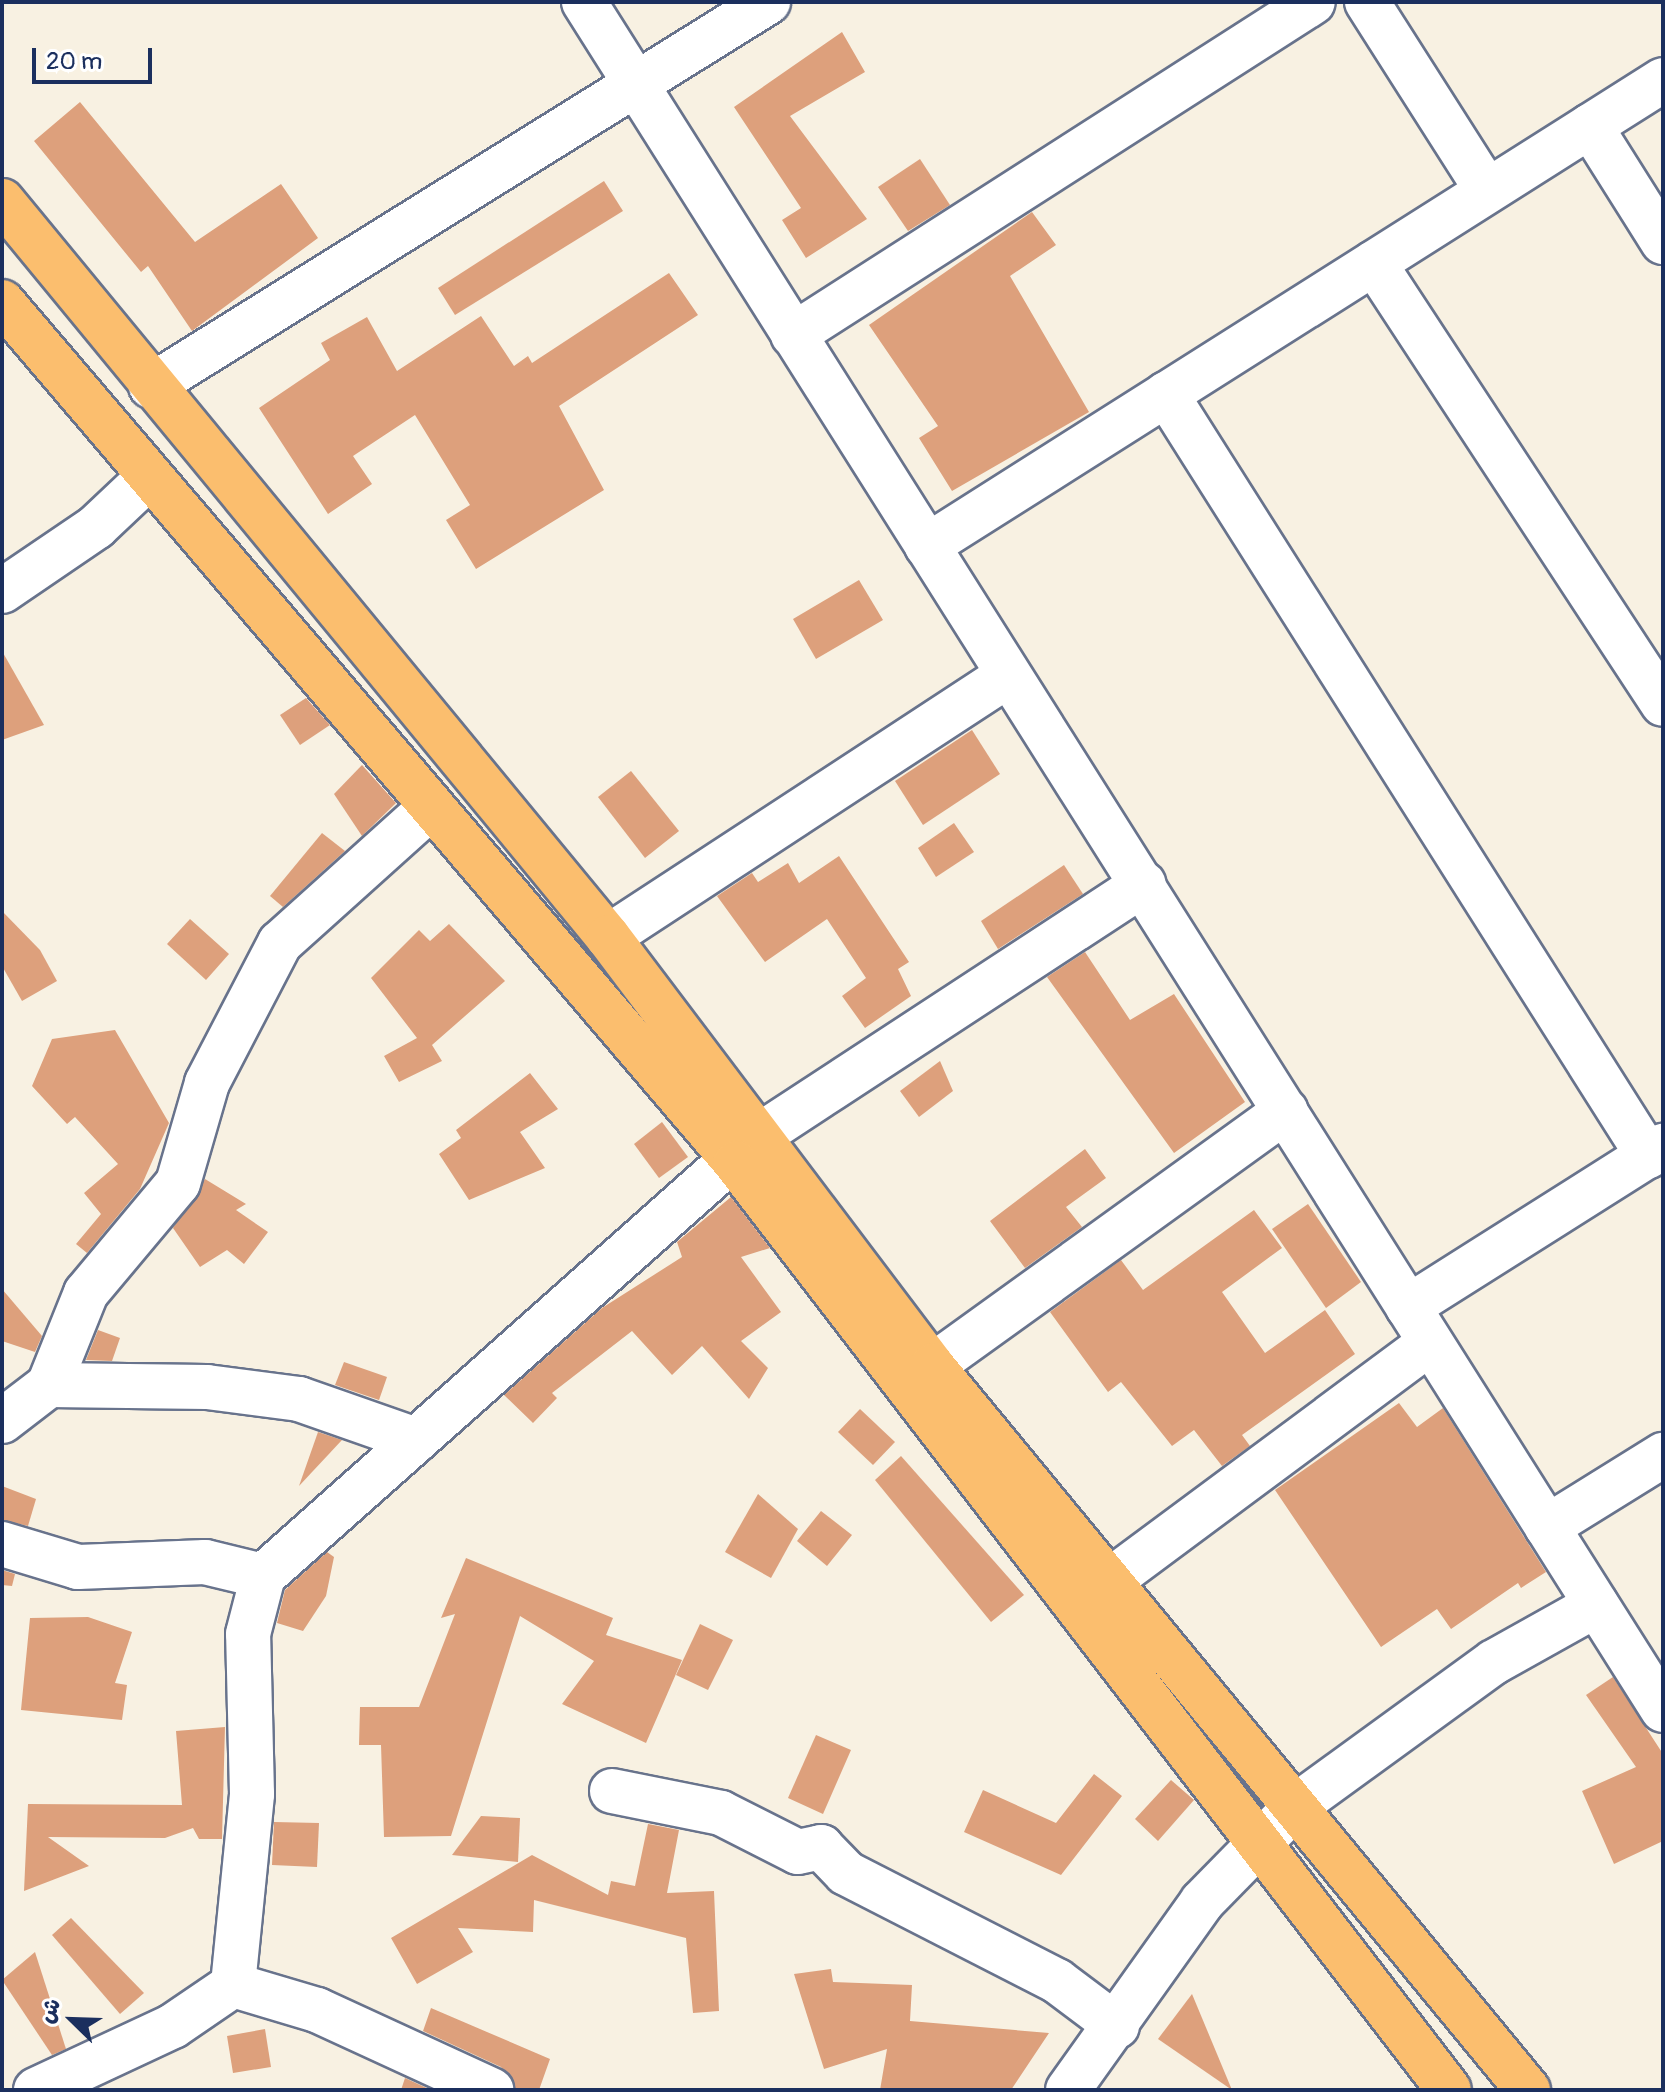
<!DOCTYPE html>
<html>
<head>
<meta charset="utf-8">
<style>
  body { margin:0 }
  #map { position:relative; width:1665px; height:2092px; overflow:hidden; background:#f8f1e2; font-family:Pangolin,"Playpen Sans Arabic",sans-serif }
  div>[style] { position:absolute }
  .building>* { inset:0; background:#dda07c }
  .roads { filter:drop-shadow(2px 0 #68738c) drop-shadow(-2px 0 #68738c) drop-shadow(0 2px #68738c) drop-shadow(0 -2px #68738c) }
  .minor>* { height:44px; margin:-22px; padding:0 22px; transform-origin:22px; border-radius:22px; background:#fff }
  .highway>* { height:44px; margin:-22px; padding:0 22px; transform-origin:22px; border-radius:22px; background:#fbbe6e }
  span { translate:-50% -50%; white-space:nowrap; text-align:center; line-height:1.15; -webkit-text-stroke:8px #fff; paint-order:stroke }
  .frame { position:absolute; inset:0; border:4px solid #1b2f5e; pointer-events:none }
  .north { position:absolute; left:32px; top:1980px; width:80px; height:80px; -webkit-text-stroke:6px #fff; paint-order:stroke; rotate:293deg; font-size:22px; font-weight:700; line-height:32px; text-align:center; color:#1b2f5e }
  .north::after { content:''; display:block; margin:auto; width:28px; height:36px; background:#1b2f5e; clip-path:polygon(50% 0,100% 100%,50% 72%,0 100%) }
  .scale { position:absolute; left:32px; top:48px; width:120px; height:36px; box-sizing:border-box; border:4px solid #1b2f5e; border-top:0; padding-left:10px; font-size:24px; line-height:28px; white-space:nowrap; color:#1b2f5e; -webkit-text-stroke:6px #fff; paint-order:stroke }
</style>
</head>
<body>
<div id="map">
  <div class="building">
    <div style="clip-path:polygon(842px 32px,865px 72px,790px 116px,867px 219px,806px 258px,782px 220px,801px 208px,734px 107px)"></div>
    <div style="clip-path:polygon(80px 102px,195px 242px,281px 184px,318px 238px,192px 331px,148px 266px,141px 272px,34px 141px)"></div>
    <div style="clip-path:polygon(920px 159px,950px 205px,908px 231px,878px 187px)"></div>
    <div style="clip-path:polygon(604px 181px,623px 211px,455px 315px,438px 288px)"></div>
    <div style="clip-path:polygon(1032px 212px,1056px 245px,1010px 276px,1089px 412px,952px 491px,919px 438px,938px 426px,869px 325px)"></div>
    <div style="clip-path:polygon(669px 273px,698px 315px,559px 406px,604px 490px,476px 569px,446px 520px,470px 505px,415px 415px,353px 456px,372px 484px,328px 514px,259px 408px,330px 360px,321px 343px,367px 317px,397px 371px,481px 316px,514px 366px,528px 356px,532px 363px)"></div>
    <div style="clip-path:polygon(859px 580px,883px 620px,816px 659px,793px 619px)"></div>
    <div style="clip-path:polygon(2px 651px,44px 725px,2px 740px)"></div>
    <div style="clip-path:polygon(306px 698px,330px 725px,300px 745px,280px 715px)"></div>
    <div style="clip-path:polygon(972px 730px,1000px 774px,923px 825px,895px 781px)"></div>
    <div style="clip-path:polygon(362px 765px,396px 803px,362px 836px,334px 794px)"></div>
    <div style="clip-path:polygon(631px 771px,679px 831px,645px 858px,598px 797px)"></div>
    <div style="clip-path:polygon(954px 823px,974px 852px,936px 877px,918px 848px)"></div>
    <div style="clip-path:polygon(322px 833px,345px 851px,283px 907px,270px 896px)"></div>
    <div style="clip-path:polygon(839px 856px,909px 962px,898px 969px,911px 996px,865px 1028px,842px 996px,866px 978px,827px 919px,765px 962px,717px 896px,752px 873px,758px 882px,788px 863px,799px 883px)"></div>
    <div style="clip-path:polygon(1064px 865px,1083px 894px,998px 949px,981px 921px)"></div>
    <div style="clip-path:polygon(2px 911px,40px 950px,57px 981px,22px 1001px,2px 966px)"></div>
    <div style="clip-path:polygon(190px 919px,229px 954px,206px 980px,167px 944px)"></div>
    <div style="clip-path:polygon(449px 924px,505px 981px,432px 1045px,442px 1061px,399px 1082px,384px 1056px,417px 1038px,371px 978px,419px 930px,430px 941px)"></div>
    <div style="clip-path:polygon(1085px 952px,1130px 1020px,1174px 994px,1245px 1102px,1174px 1153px,1047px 977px)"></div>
    <div style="clip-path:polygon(115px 1030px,169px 1123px,140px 1189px,87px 1253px,76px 1244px,101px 1214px,84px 1193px,118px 1164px,75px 1117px,67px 1124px,32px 1086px,52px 1039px)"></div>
    <div style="clip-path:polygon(940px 1061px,953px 1091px,919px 1117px,900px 1091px)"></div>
    <div style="clip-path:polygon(530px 1073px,558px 1109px,520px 1132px,545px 1168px,469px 1200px,439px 1154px,461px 1138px,456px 1130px)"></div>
    <div style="clip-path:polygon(662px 1122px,688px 1157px,659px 1178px,634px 1144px)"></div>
    <div style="clip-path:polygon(1085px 1149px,1106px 1178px,1066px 1207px,1082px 1227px,1025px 1268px,990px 1221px)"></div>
    <div style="clip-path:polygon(205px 1179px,246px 1204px,236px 1210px,268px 1232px,244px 1264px,227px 1250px,200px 1267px,173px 1228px)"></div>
    <div style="clip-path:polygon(731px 1197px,770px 1248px,741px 1257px,781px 1312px,741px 1341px,768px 1368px,749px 1399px,702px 1346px,672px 1375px,632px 1331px,552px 1393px,557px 1398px,533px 1423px,504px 1395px,602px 1308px,682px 1257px,677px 1242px)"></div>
    <div style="clip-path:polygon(1308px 1204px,1361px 1282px,1326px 1308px,1272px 1229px)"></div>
    <div style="clip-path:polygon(1254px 1210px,1282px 1248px,1222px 1292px,1265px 1353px,1325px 1310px,1355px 1354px,1242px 1435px,1250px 1446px,1222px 1466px,1194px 1430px,1172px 1446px,1121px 1382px,1108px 1392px,1050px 1312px,1121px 1260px,1143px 1290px)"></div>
    <div style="clip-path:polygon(2px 1289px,42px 1336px,35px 1352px,2px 1341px)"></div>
    <div style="clip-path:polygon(98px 1330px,120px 1338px,112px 1361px,86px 1360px)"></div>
    <div style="clip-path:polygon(344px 1362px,387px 1377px,379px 1400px,335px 1385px)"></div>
    <div style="clip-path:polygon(1399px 1403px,1417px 1427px,1443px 1408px,1546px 1572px,1521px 1588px,1518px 1583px,1451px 1629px,1437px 1609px,1381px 1647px,1275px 1490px)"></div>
    <div style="clip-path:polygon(860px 1409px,895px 1442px,873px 1465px,838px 1432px)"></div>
    <div style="clip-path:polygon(318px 1432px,342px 1440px,299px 1486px)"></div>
    <div style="clip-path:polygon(901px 1456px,1024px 1595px,991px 1622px,875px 1480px)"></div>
    <div style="clip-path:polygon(2px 1486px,36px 1499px,28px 1526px,2px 1520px)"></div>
    <div style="clip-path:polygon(758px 1494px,798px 1529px,771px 1578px,725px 1552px)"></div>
    <div style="clip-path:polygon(821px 1511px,852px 1535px,827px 1566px,797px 1541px)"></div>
    <div style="clip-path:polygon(327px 1552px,334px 1557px,326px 1596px,303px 1631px,277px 1623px,285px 1590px)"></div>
    <div style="clip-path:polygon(466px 1558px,613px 1618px,606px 1635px,682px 1660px,646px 1743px,562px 1704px,594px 1661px,520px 1616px,451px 1836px,384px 1837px,381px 1745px,359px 1745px,360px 1707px,419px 1707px,455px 1614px,441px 1618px)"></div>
    <div style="clip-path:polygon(2px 1570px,15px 1574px,12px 1586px,2px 1585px)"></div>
    <div style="clip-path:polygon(88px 1617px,132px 1632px,115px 1683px,127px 1685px,122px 1720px,21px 1710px,30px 1618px)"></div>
    <div style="clip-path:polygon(700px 1624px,733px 1640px,708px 1690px,676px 1675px)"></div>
    <div style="clip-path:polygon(1613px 1677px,1663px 1754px,1663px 1841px,1614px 1864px,1582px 1791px,1636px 1767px,1586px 1695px)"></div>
    <div style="clip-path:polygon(225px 1727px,222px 1839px,199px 1839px,193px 1828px,165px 1838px,48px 1837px,89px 1866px,24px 1891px,28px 1804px,182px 1805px,176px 1731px)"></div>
    <div style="clip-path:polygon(816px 1735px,851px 1750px,823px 1814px,788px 1798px)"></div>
    <div style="clip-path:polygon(1094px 1774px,1122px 1796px,1061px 1875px,964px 1832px,983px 1790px,1056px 1823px)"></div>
    <div style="clip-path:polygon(1171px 1780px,1194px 1800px,1158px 1841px,1135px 1819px)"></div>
    <div style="clip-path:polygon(481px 1816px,520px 1818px,518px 1862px,452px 1855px)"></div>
    <div style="clip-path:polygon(274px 1822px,319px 1823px,317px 1867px,272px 1865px)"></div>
    <div style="clip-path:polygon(648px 1824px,679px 1830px,667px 1893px,714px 1891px,719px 2011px,693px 2013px,686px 1938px,534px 1900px,533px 1932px,458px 1928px,473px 1952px,417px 1984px,391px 1938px,532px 1855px,608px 1895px,611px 1881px,635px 1886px)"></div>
    <div style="clip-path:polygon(71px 1918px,144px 1993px,120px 2014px,52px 1935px)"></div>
    <div style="clip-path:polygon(35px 1952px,66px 2049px,52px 2055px,2px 1980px)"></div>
    <div style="clip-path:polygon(831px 1969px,833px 1982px,912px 1985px,910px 2021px,1049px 2033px,1011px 2090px,880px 2090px,887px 2049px,824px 2069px,794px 1974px)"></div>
    <div style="clip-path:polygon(1192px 1994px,1232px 2090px,1158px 2039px)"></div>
    <div style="clip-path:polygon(431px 2008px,550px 2059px,539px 2090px,516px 2090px,501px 2067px,423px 2031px)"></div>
    <div style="clip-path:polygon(265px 2029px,271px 2067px,233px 2073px,227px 2036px)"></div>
    <div style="clip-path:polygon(405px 2078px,431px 2090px,401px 2090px)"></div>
  </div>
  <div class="roads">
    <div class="minor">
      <div style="left:584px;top:2px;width:2020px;rotate:57.72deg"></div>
      <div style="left:1367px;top:2px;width:222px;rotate:57.5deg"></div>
      <div style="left:1590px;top:126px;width:137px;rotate:57.8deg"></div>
      <div style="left:1374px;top:263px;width:527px;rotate:56.76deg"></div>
      <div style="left:793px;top:335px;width:617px;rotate:-32.63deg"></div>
      <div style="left:151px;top:386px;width:727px;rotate:-31.9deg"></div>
      <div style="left:1166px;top:394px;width:902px;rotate:57.68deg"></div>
      <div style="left:927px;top:546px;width:871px;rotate:-32.34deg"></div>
      <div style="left:2px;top:591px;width:114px;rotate:-34.2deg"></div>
      <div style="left:96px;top:527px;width:71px;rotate:-43.3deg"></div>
      <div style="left:608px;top:937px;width:478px;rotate:-33.2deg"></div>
      <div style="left:1408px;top:1307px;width:302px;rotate:-32.3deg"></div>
      <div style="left:932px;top:1366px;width:436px;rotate:-35.8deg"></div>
      <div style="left:49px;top:1385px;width:158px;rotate:0.7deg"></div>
      <div style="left:207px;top:1387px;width:93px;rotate:7.4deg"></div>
      <div style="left:299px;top:1399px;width:124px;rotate:19.3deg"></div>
      <div style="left:2px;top:1421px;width:59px;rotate:-37.5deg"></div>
      <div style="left:49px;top:1385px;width:99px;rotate:-68.1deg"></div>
      <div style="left:86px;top:1293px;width:143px;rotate:-50.1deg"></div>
      <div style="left:178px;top:1183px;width:104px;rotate:-73.8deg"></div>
      <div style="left:207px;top:1083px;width:158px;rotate:-62.5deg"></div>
      <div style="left:280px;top:943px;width:202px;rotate:-42deg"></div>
      <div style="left:1547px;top:1527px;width:137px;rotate:-31.8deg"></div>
      <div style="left:2px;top:1544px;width:79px;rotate:16.8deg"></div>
      <div style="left:78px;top:1567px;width:127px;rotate:-2.3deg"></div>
      <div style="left:205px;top:1562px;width:60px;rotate:13.6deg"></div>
      <div style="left:1108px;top:1582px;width:401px;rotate:-36.6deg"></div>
      <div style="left:612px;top:1791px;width:111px;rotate:11.4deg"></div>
      <div style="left:721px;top:1813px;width:86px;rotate:26.9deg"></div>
      <div style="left:798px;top:1852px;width:24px;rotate:-12deg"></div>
      <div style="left:821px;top:1847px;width:36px;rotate:46deg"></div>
      <div style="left:846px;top:1873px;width:237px;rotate:27.1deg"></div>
      <div style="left:1057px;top:1981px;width:75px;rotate:36.9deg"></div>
      <div style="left:233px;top:1985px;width:192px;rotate:-84.3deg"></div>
      <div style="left:252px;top:1794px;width:160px;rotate:-91.4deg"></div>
      <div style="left:248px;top:1634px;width:60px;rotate:-75.5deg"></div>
      <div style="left:263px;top:1576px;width:661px;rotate:-41.63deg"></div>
      <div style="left:757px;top:1137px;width:462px;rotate:-33.2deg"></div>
      <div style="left:233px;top:1985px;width:88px;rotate:16.6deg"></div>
      <div style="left:317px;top:2010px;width:192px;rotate:24.7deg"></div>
      <div style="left:36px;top:2090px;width:151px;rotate:-25deg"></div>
      <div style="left:173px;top:2026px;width:73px;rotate:-34.3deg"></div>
      <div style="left:1068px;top:2090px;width:231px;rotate:-54.5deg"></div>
      <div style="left:1202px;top:1902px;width:136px;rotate:-45.6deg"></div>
      <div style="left:1297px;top:1805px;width:243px;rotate:-36deg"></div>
      <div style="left:1494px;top:1662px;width:117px;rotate:-29.2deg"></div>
    </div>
    <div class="highway">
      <div style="left:2px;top:201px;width:953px;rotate:50.53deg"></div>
      <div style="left:608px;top:937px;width:538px;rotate:52.94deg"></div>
      <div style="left:932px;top:1366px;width:938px;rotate:50.54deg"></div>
      <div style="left:2px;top:302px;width:1131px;rotate:49.55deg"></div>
      <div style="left:736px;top:1163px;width:1169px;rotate:52.43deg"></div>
    </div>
  </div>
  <div class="frame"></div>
  <div class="north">ش</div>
  <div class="scale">20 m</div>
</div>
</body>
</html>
